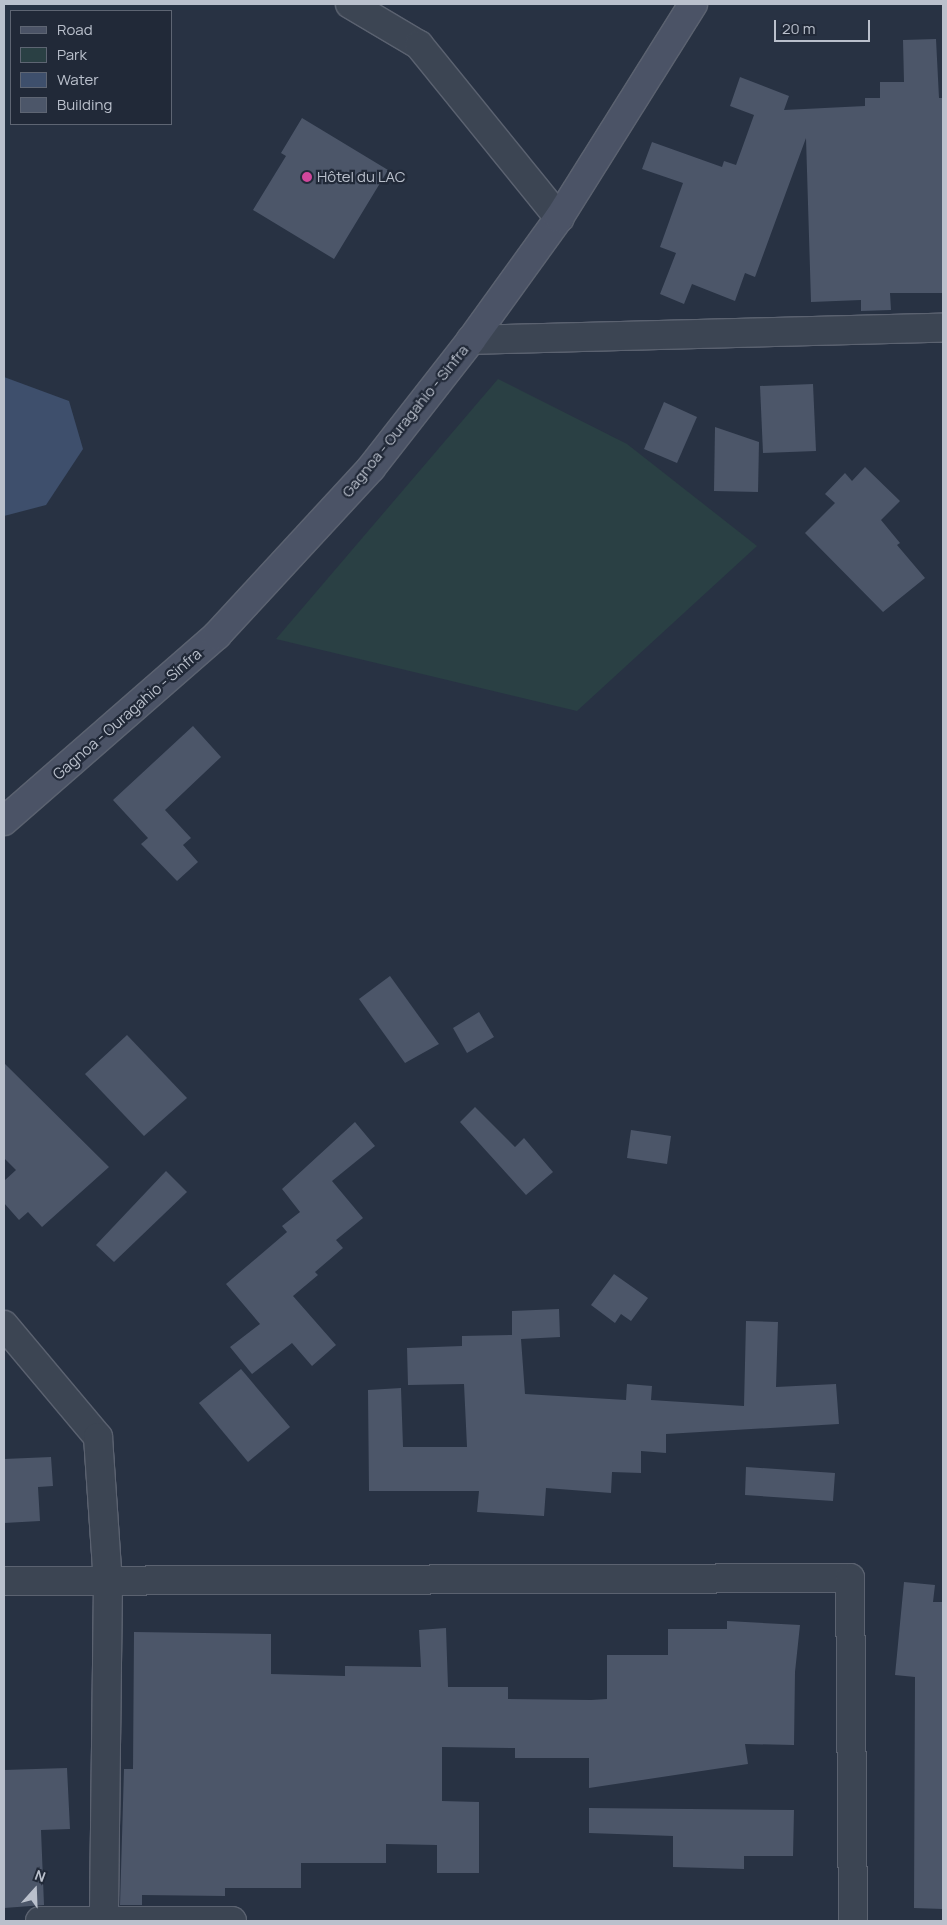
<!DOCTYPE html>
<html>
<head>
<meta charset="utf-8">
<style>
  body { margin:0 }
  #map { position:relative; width:947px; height:1925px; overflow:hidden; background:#283243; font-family:Manrope,sans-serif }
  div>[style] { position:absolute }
  .green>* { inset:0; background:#2a4044 }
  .water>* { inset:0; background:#3e4f6c }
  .building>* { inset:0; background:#4c5669 }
  .roads { filter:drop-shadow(1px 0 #5b6270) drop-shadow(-1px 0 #5b6270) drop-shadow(0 1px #5b6270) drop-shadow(0 -1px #5b6270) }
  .street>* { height:28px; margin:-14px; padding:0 14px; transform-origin:14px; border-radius:14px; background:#3c4553 }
  .secondary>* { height:28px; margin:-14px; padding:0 14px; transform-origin:14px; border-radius:14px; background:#4b5366 }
  .dots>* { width:14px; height:14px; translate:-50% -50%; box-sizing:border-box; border:2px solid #212938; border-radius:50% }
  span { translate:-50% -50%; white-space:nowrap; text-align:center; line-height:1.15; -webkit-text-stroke:4.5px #212938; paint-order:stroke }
  .poi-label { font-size:15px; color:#bac0cc }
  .left { translate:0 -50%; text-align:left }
  .street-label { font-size:15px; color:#bac0cc }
  .frame { position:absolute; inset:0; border:5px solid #bac0cc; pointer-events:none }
  .legend { position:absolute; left:10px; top:10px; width:162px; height:115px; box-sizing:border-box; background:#212938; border:1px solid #5e6573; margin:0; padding:6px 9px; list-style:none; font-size:15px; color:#bac0cc }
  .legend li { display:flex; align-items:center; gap:10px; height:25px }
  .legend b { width:25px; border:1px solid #5e6573 }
  .north { position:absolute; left:10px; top:1865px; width:50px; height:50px; -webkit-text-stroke:4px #212938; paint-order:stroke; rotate:20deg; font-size:14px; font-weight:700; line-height:20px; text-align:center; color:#bac0cc }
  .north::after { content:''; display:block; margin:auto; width:18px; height:22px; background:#bac0cc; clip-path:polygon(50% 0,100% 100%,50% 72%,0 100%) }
  .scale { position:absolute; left:774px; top:20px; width:96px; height:22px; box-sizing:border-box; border:2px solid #bac0cc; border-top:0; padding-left:6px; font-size:15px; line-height:18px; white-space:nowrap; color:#bac0cc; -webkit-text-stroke:4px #212938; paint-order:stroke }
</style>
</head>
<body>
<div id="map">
  <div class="green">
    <div style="clip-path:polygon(498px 379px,627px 444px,757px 546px,577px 711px,276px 639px)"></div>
  </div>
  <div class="water">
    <div style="clip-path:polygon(4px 377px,69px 401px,83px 449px,46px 505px,4px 516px)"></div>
  </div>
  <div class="building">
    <div style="clip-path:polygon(936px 39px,939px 98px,943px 98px,943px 293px,890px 293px,891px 310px,861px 311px,861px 300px,811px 302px,806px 138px,755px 277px,745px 273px,735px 301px,692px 284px,684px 304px,660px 294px,676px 253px,660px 247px,683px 183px,642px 169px,652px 142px,722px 167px,724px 161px,736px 165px,754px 115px,730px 106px,740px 77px,789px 96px,784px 110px,865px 106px,865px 98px,880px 98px,880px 82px,904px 82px,903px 40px)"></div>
    <div style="clip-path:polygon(302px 118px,388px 170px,334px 259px,253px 210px,286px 156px,281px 153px)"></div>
    <div style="clip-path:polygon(813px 384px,816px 451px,763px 453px,760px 386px)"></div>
    <div style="clip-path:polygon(664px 402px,697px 417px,677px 463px,644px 449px)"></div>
    <div style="clip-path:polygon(715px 427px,759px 442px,758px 492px,714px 491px)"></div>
    <div style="clip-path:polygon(865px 467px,900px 501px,881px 520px,900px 543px,897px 545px,925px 578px,883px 612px,805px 533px,835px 503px,825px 494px,845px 473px,852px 481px)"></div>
    <div style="clip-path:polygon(193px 726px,221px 757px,165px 810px,191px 838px,183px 845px,198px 862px,177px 881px,141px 844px,148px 838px,113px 800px)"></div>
    <div style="clip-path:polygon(390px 976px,439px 1044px,405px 1063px,359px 999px)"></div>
    <div style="clip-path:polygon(479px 1012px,494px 1037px,467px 1053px,453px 1028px)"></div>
    <div style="clip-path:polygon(127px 1035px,187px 1098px,144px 1136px,85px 1074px)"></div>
    <div style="clip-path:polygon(4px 1063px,109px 1167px,42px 1227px,28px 1212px,19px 1220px,4px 1203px,4px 1181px,16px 1170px,4px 1158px)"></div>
    <div style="clip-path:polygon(475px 1107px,515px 1147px,524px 1138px,553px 1172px,526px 1195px,460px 1122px)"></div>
    <div style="clip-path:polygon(355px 1122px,375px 1146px,332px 1181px,363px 1218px,336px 1240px,343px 1248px,315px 1272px,318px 1275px,293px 1296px,336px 1345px,312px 1366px,292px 1343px,252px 1374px,230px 1347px,260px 1324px,226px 1284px,287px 1232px,282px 1226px,300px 1212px,282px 1189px)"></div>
    <div style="clip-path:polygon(631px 1130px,671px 1136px,667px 1164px,627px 1158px)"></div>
    <div style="clip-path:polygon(166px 1171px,187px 1192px,114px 1262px,96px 1245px)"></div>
    <div style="clip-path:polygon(614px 1274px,648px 1298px,631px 1321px,621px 1314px,615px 1323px,591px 1305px)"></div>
    <div style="clip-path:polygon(559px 1309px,560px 1337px,521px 1339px,525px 1394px,626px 1400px,627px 1384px,652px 1386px,651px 1400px,744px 1406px,746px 1321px,778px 1322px,776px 1387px,836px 1384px,839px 1424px,666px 1434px,666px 1453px,641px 1451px,641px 1473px,612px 1472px,611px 1493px,546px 1488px,544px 1516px,477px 1512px,479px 1491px,369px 1491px,368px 1390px,401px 1388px,403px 1447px,467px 1447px,464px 1384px,408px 1385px,407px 1348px,462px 1346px,462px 1336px,512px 1335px,512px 1311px)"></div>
    <div style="clip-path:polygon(241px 1369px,290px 1427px,248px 1462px,199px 1403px)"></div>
    <div style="clip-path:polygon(51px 1457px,53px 1486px,38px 1487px,40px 1521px,4px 1523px,4px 1459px)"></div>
    <div style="clip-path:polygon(746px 1467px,835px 1473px,833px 1501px,745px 1495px)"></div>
    <div style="clip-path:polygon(904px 1582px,935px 1585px,933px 1602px,943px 1602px,943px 1909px,914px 1908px,915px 1677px,895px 1675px)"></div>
    <div style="clip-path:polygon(727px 1621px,800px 1625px,795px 1672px,794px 1745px,745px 1744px,748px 1764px,589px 1788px,589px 1758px,515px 1758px,515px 1748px,442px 1747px,442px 1801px,479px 1802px,479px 1873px,437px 1873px,437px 1845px,386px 1844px,386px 1863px,301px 1863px,301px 1888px,225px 1888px,225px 1896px,142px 1895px,142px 1905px,120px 1905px,124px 1769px,133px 1769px,134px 1632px,271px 1634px,271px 1674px,345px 1676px,345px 1666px,421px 1667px,419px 1630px,446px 1628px,448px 1687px,508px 1687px,508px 1699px,591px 1700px,607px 1699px,607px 1655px,668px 1655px,668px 1629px,727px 1629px)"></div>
    <div style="clip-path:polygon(67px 1768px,70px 1829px,41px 1830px,44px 1905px,4px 1908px,4px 1770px)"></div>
    <div style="clip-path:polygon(589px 1808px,794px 1810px,793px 1856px,744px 1856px,744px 1869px,673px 1867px,673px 1836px,589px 1833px)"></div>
  </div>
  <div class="roads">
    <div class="street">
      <div style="left:350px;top:4px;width:80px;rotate:30.7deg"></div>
      <div style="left:419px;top:45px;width:223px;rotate:51deg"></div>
      <div style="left:471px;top:340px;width:472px;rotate:-1.5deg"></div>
      <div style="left:4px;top:1325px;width:146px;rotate:50deg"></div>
      <div style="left:98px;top:1437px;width:145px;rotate:86.1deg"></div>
      <div style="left:108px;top:1582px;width:339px;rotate:90.7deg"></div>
      <div style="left:4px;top:1581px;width:846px;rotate:-0.2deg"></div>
      <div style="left:850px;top:1578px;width:343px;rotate:89.5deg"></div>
      <div style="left:40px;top:1921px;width:192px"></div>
    </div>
    <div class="secondary">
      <div style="left:4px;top:821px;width:283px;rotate:-41.1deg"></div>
      <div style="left:217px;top:635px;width:227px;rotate:-47.3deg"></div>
      <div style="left:371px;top:468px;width:162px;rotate:-52deg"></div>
      <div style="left:471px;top:340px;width:150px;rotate:-54.2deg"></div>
      <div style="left:559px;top:218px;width:252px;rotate:-57.9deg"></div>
    </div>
  </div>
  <div class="dots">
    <div style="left:307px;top:177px;background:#d1479c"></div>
  </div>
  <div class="poi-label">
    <span class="left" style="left:317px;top:177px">Hôtel du LAC</span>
  </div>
  <div class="street-label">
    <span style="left:405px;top:421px;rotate:-51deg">Gagnoa - Ouragahio - Sinfra</span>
    <span style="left:127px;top:714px;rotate:-41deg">Gagnoa - Ouragahio - Sinfra</span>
  </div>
  <div class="frame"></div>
  <ul class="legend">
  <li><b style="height:6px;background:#4b5366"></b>Road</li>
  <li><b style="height:14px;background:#2a4044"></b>Park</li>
  <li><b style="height:14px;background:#3e4f6c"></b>Water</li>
  <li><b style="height:14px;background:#4c5669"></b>Building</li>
  </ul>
  <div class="north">N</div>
  <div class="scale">20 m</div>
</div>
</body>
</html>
